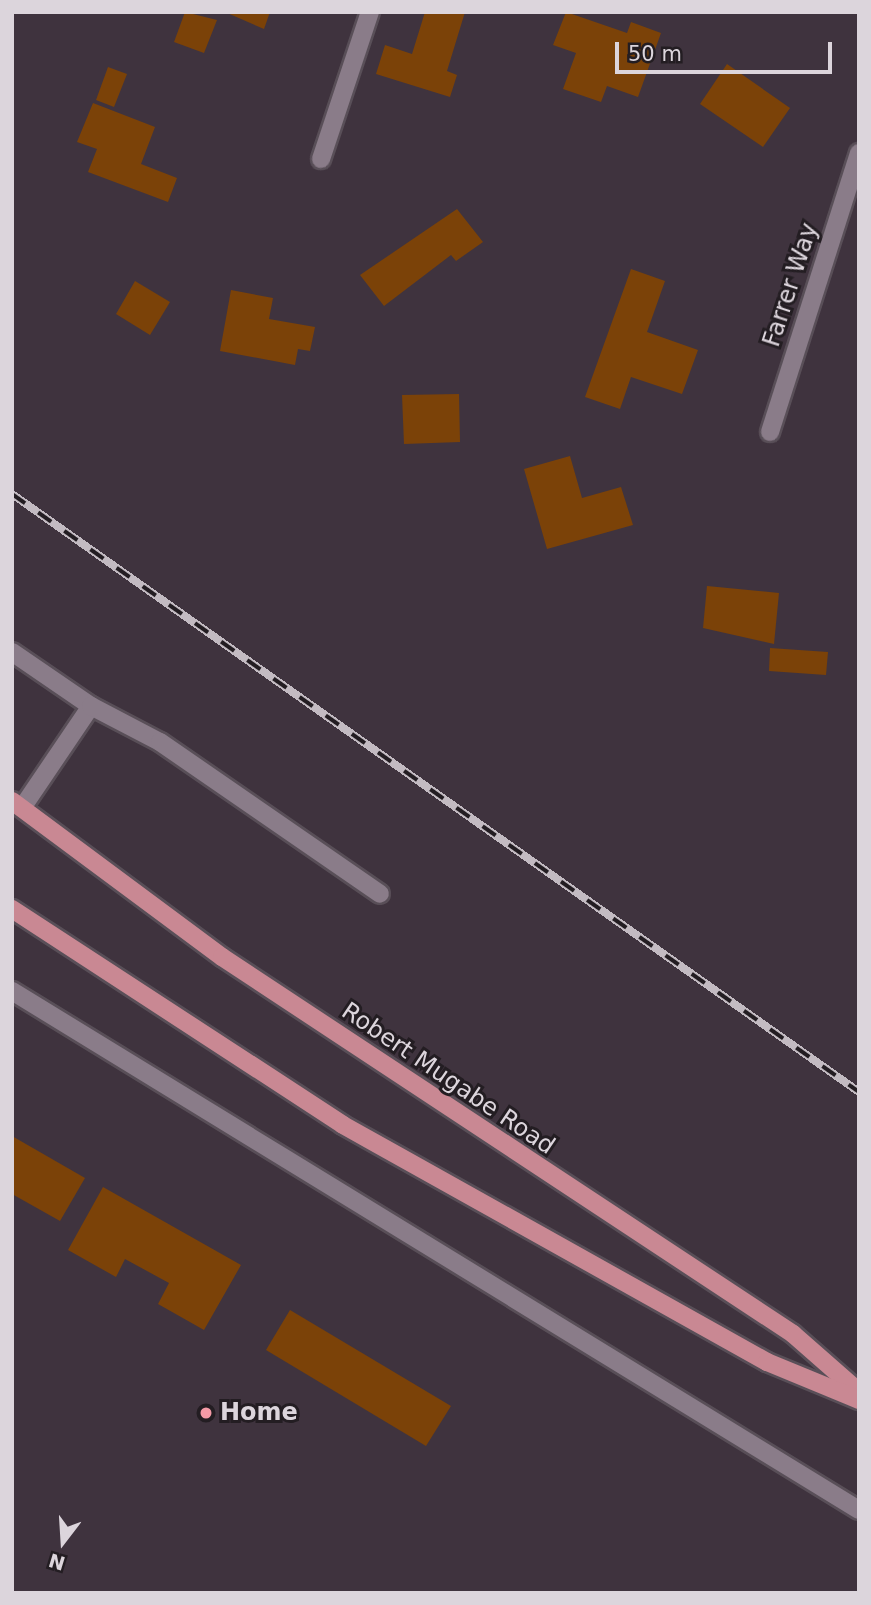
<!DOCTYPE html>
<html>
<head>
<meta charset="utf-8">
<style>
  body { margin:0 }
  #map { position:relative; width:871px; height:1605px; overflow:hidden; background:#3f333e; font-family:"DejaVu Sans",sans-serif }
  div>[style] { position:absolute }
  .building>* { inset:0; background:#7b4208 }
  .roads { filter:drop-shadow(2px 0 #594f58) drop-shadow(-2px 0 #594f58) drop-shadow(0 2px #594f58) drop-shadow(0 -2px #594f58) }
  .minor>* { height:18px; margin:-9px; padding:0 9px; transform-origin:9px; border-radius:9px; background:#8a7c89 }
  .major>* { height:18px; margin:-9px; padding:0 9px; transform-origin:9px; border-radius:9px; background:#c98893 }
  .rail>* { height:8px; margin-top:-4px; transform-origin:0; background:repeating-linear-gradient(90deg,#231d22 0 16px,#c3bbc2 0 32px); box-sizing:border-box; border-block:2px solid #c3bbc2 }
  .dots>* { width:19px; height:19px; translate:-50% -50%; box-sizing:border-box; border:4px solid #231d22; border-radius:50% }
  span { translate:-50% -50%; white-space:nowrap; text-align:center; line-height:1.15; -webkit-text-stroke:6px #231d22; paint-order:stroke }
  .street-label { font-size:24px; color:#dcd5dc }
  .poi-label { font-size:24px; color:#dcd5dc; font-weight:700 }
  .left { translate:0 -50%; text-align:left }
  .frame { position:absolute; inset:0; border:14px solid #dcd5dc; pointer-events:none }
  .north { position:absolute; left:28px; top:1507px; width:70px; height:70px; -webkit-text-stroke:5px #231d22; paint-order:stroke; rotate:197deg; font-size:19px; font-weight:700; line-height:28px; text-align:center; color:#dcd5dc }
  .north::after { content:''; display:block; margin:auto; width:24px; height:32px; background:#dcd5dc; clip-path:polygon(50% 0,100% 100%,50% 72%,0 100%) }
  .scale { position:absolute; left:615px; top:42px; width:217px; height:32px; box-sizing:border-box; border:4px solid #dcd5dc; border-top:0; padding-left:9px; font-size:21px; line-height:24px; white-space:nowrap; color:#dcd5dc; -webkit-text-stroke:5px #231d22; paint-order:stroke }
</style>
</head>
<body>
<div id="map">
  <div class="building">
    <div style="clip-path:polygon(185px 12px,217px 20px,204px 53px,174px 42px)"></div>
    <div style="clip-path:polygon(225px 12px,270px 12px,264px 29px)"></div>
    <div style="clip-path:polygon(425px 12px,465px 12px,447px 71px,457px 75px,450px 97px,376px 74px,385px 45px,412px 54px)"></div>
    <div style="clip-path:polygon(566px 12px,627px 33px,631px 22px,661px 33px,638px 97px,607px 86px,601px 102px,563px 89px,576px 53px,553px 45px)"></div>
    <div style="clip-path:polygon(727px 64px,790px 108px,763px 147px,700px 104px)"></div>
    <div style="clip-path:polygon(108px 67px,127px 74px,114px 107px,96px 100px)"></div>
    <div style="clip-path:polygon(93px 103px,155px 127px,141px 164px,177px 178px,168px 202px,88px 172px,97px 149px,77px 142px)"></div>
    <div style="clip-path:polygon(457px 209px,483px 242px,456px 261px,451px 255px,384px 306px,360px 275px)"></div>
    <div style="clip-path:polygon(631px 269px,665px 281px,647px 332px,698px 350px,682px 394px,631px 377px,620px 409px,585px 397px)"></div>
    <div style="clip-path:polygon(135px 281px,170px 302px,150px 335px,116px 314px)"></div>
    <div style="clip-path:polygon(231px 290px,273px 298px,269px 319px,315px 327px,310px 351px,298px 349px,295px 365px,220px 351px)"></div>
    <div style="clip-path:polygon(459px 394px,460px 442px,404px 444px,402px 395px)"></div>
    <div style="clip-path:polygon(570px 456px,582px 498px,621px 487px,633px 525px,547px 549px,524px 469px)"></div>
    <div style="clip-path:polygon(707px 586px,779px 593px,774px 644px,703px 628px)"></div>
    <div style="clip-path:polygon(770px 648px,828px 652px,826px 675px,769px 671px)"></div>
    <div style="clip-path:polygon(12px 1136px,85px 1178px,60px 1221px,12px 1194px)"></div>
    <div style="clip-path:polygon(103px 1187px,241px 1265px,204px 1330px,158px 1304px,169px 1283px,125px 1259px,116px 1277px,68px 1250px)"></div>
    <div style="clip-path:polygon(290px 1310px,451px 1406px,426px 1446px,266px 1350px)"></div>
  </div>
  <div class="roads">
    <div class="minor">
      <div style="left:321px;top:159px;width:155px;rotate:-71.6deg"></div>
      <div style="left:770px;top:432px;width:293px;rotate:-72.3deg"></div>
      <div style="left:12px;top:652px;width:96px;rotate:34.4deg"></div>
      <div style="left:91px;top:706px;width:123px;rotate:124.1deg"></div>
      <div style="left:91px;top:706px;width:78px;rotate:27.6deg"></div>
      <div style="left:160px;top:742px;width:267px;rotate:34.6deg"></div>
      <div style="left:12px;top:991px;width:993px;rotate:31.5deg"></div>
    </div>
    <div class="major">
      <div style="left:12px;top:801px;width:262px;rotate:36.6deg"></div>
      <div style="left:222px;top:957px;width:684px;rotate:33.43deg"></div>
      <div style="left:793px;top:1334px;width:88px;rotate:41.3deg"></div>
      <div style="left:12px;top:909px;width:395px;rotate:33.1deg"></div>
      <div style="left:343px;top:1125px;width:486px;rotate:29.2deg"></div>
      <div style="left:767px;top:1362px;width:100px;rotate:22.4deg"></div>
    </div>
  </div>
  <div class="rail">
    <div style="left:12px;top:494px;width:1037px;rotate:35.22deg"></div>
  </div>
  <div class="dots">
    <div style="left:206px;top:1413px;background:#f49aa6"></div>
  </div>
  <div class="street-label">
    <span style="left:791px;top:285px;rotate:-72deg">Farrer Way</span>
    <span style="left:448px;top:1079px;rotate:34deg">Robert Mugabe Road</span>
  </div>
  <div class="poi-label">
    <span class="left" style="left:220px;top:1413px">Home</span>
  </div>
  <div class="frame"></div>
  <div class="north">N</div>
  <div class="scale">50 m</div>
</div>
</body>
</html>
